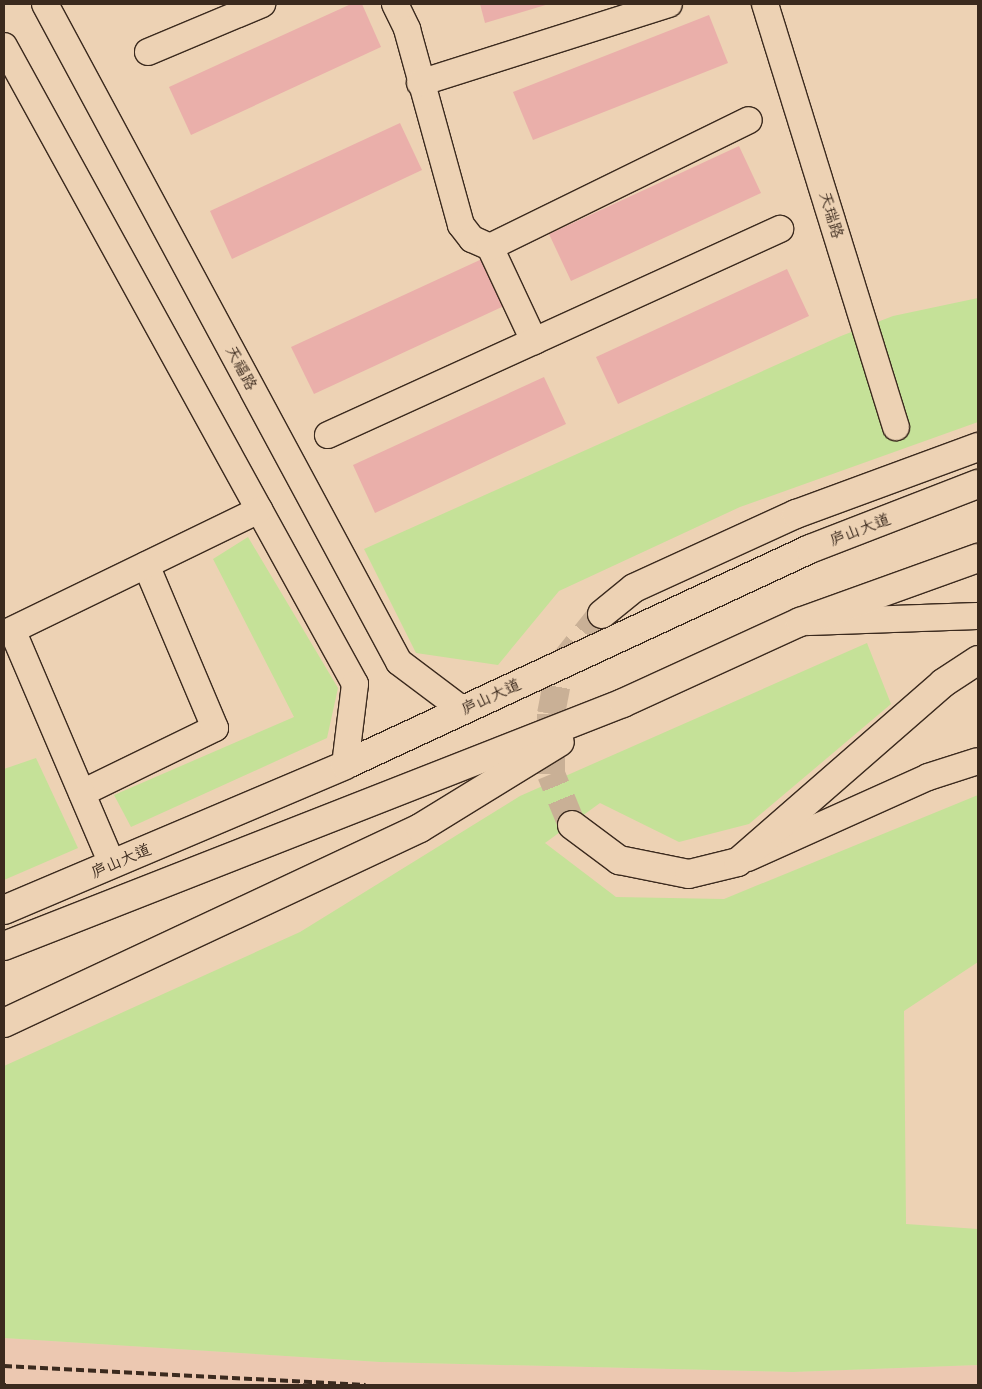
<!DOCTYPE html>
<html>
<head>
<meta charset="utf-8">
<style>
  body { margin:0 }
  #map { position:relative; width:982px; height:1389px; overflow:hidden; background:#edd2b4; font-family:Sriracha,"LXGW WenKai TC",sans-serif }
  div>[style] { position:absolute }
  .built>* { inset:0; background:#ecc8b1 }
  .green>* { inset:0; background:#c5e198 }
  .building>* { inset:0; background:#eaafaa }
  .major-tunnel>* { height:28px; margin-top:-14px; transform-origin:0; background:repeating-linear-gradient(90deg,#c9b096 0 28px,transparent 0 42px) }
  .roads { filter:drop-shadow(1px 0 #3b2a1e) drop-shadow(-1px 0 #3b2a1e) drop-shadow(0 1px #3b2a1e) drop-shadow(0 -1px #3b2a1e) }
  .minor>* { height:26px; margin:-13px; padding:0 13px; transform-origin:13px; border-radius:13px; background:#edd2b4 }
  .major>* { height:28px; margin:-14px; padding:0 14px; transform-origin:14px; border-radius:14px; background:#edd2b4 }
  .rail>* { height:4px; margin-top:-2px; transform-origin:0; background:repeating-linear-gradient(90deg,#3b2a1e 0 8px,transparent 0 12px) }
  span { translate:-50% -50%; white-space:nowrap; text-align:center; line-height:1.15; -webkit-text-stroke:4.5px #edd2b4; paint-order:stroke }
  .street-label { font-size:16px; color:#3b2a1e }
  .frame { position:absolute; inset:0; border:5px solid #3b2a1e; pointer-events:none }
</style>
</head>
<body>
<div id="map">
  <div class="built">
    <div style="clip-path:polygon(4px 1338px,380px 1362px,793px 1372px,978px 1365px,978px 1385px,4px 1385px)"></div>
  </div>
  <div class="green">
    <div style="clip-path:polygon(978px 298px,978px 422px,740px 507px,559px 591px,498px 665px,416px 653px,364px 549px,841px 336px,893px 316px)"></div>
    <div style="clip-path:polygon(248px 537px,338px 688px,327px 738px,131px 827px,114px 795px,294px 717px,213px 559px)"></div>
    <div style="clip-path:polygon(867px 643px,891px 704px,749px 824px,679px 842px,600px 803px,545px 843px,616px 897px,724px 899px,978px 795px,978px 962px,904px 1011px,906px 1224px,978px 1229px,978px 1365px,793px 1372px,380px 1362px,4px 1338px,4px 1066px,300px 932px,520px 796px)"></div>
    <div style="clip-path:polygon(36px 758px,78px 848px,4px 880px,4px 769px)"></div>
  </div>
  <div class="building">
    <div style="clip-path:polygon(351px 4px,362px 4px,381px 47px,191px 135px,169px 87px)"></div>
    <div style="clip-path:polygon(480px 4px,549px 4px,485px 23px)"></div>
    <div style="clip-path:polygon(709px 15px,728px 63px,533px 140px,513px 92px)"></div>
    <div style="clip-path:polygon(400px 123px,422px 170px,232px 259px,210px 211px)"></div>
    <div style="clip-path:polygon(739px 146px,761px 193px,571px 281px,549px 234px)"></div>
    <div style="clip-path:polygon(482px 259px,504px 306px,314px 394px,291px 347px)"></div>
    <div style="clip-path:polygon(787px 269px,809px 316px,618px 404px,596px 357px)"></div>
    <div style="clip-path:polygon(544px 377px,566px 424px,375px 513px,353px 465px)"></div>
  </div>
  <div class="major-tunnel">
    <div style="left:572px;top:825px;width:55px;rotate:-112.4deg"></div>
    <div style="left:551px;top:774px;width:60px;rotate:-90deg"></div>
    <div style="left:551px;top:714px;width:48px;rotate:-79.2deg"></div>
    <div style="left:560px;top:667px;width:68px;rotate:-51.6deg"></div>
  </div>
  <div class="roads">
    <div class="minor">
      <div style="left:45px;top:4px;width:747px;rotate:61.72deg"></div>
      <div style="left:399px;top:662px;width:80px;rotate:36.9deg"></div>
      <div style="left:395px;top:4px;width:28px;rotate:64deg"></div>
      <div style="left:407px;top:29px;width:203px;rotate:74.6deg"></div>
      <div style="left:461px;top:225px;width:18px;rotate:52deg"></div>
      <div style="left:472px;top:239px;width:20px;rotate:24deg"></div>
      <div style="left:490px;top:247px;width:104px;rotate:64.9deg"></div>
      <div style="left:765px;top:4px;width:443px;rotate:72.8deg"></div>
      <div style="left:4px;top:46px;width:728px;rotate:61.18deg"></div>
      <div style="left:355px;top:684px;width:82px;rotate:97deg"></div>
      <div style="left:148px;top:52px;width:124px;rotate:-22.8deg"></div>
      <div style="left:420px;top:83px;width:261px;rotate:-17.6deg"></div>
      <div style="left:490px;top:247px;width:288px;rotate:-26.1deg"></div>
      <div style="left:328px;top:435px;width:497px;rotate:-24.5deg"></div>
      <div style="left:808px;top:622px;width:170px;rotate:-2deg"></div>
      <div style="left:82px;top:793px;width:148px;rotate:-26deg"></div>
      <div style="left:215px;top:728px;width:177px;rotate:-112.9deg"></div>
      <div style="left:748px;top:858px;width:197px;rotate:-24.2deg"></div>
      <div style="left:928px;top:777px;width:52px;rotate:-17.7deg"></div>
      <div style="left:112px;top:864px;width:254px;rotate:-113.1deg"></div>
      <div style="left:12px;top:630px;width:275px;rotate:-25.9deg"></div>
    </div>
    <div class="major">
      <div style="left:602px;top:614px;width:41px;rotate:-39.1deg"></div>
      <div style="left:634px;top:588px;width:178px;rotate:-24.6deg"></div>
      <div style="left:796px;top:514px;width:194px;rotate:-20.2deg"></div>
      <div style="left:572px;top:825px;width:59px;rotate:36.7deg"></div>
      <div style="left:619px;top:860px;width:71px;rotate:11.3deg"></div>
      <div style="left:689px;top:874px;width:50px;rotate:-13.8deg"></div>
      <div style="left:738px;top:862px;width:272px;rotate:-41.1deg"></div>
      <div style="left:943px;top:683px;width:42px;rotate:-33.3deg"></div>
      <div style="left:4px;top:910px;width:371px;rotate:-23deg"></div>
      <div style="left:345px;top:765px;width:513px;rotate:-24.92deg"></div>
      <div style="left:810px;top:549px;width:180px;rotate:-21.2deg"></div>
      <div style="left:4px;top:946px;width:665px;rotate:-21.43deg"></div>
      <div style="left:623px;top:703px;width:195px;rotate:-24.6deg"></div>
      <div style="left:800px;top:622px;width:189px;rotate:-19.8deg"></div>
      <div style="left:4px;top:1023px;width:459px;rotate:-25.1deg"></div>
      <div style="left:420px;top:828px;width:164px;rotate:-31.6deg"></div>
    </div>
  </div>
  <div class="rail">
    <div style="left:4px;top:1366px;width:362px;rotate:3deg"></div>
    <div style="left:4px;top:1385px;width:2px"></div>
  </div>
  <div class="street-label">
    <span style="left:831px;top:215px;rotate:73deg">天瑞路</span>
    <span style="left:241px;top:368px;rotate:62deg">天福路</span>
    <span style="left:860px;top:530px;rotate:-21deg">庐山大道</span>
    <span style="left:491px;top:697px;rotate:-25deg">庐山大道</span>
    <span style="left:121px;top:861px;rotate:-23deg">庐山大道</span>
  </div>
  <div class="frame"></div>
</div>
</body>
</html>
